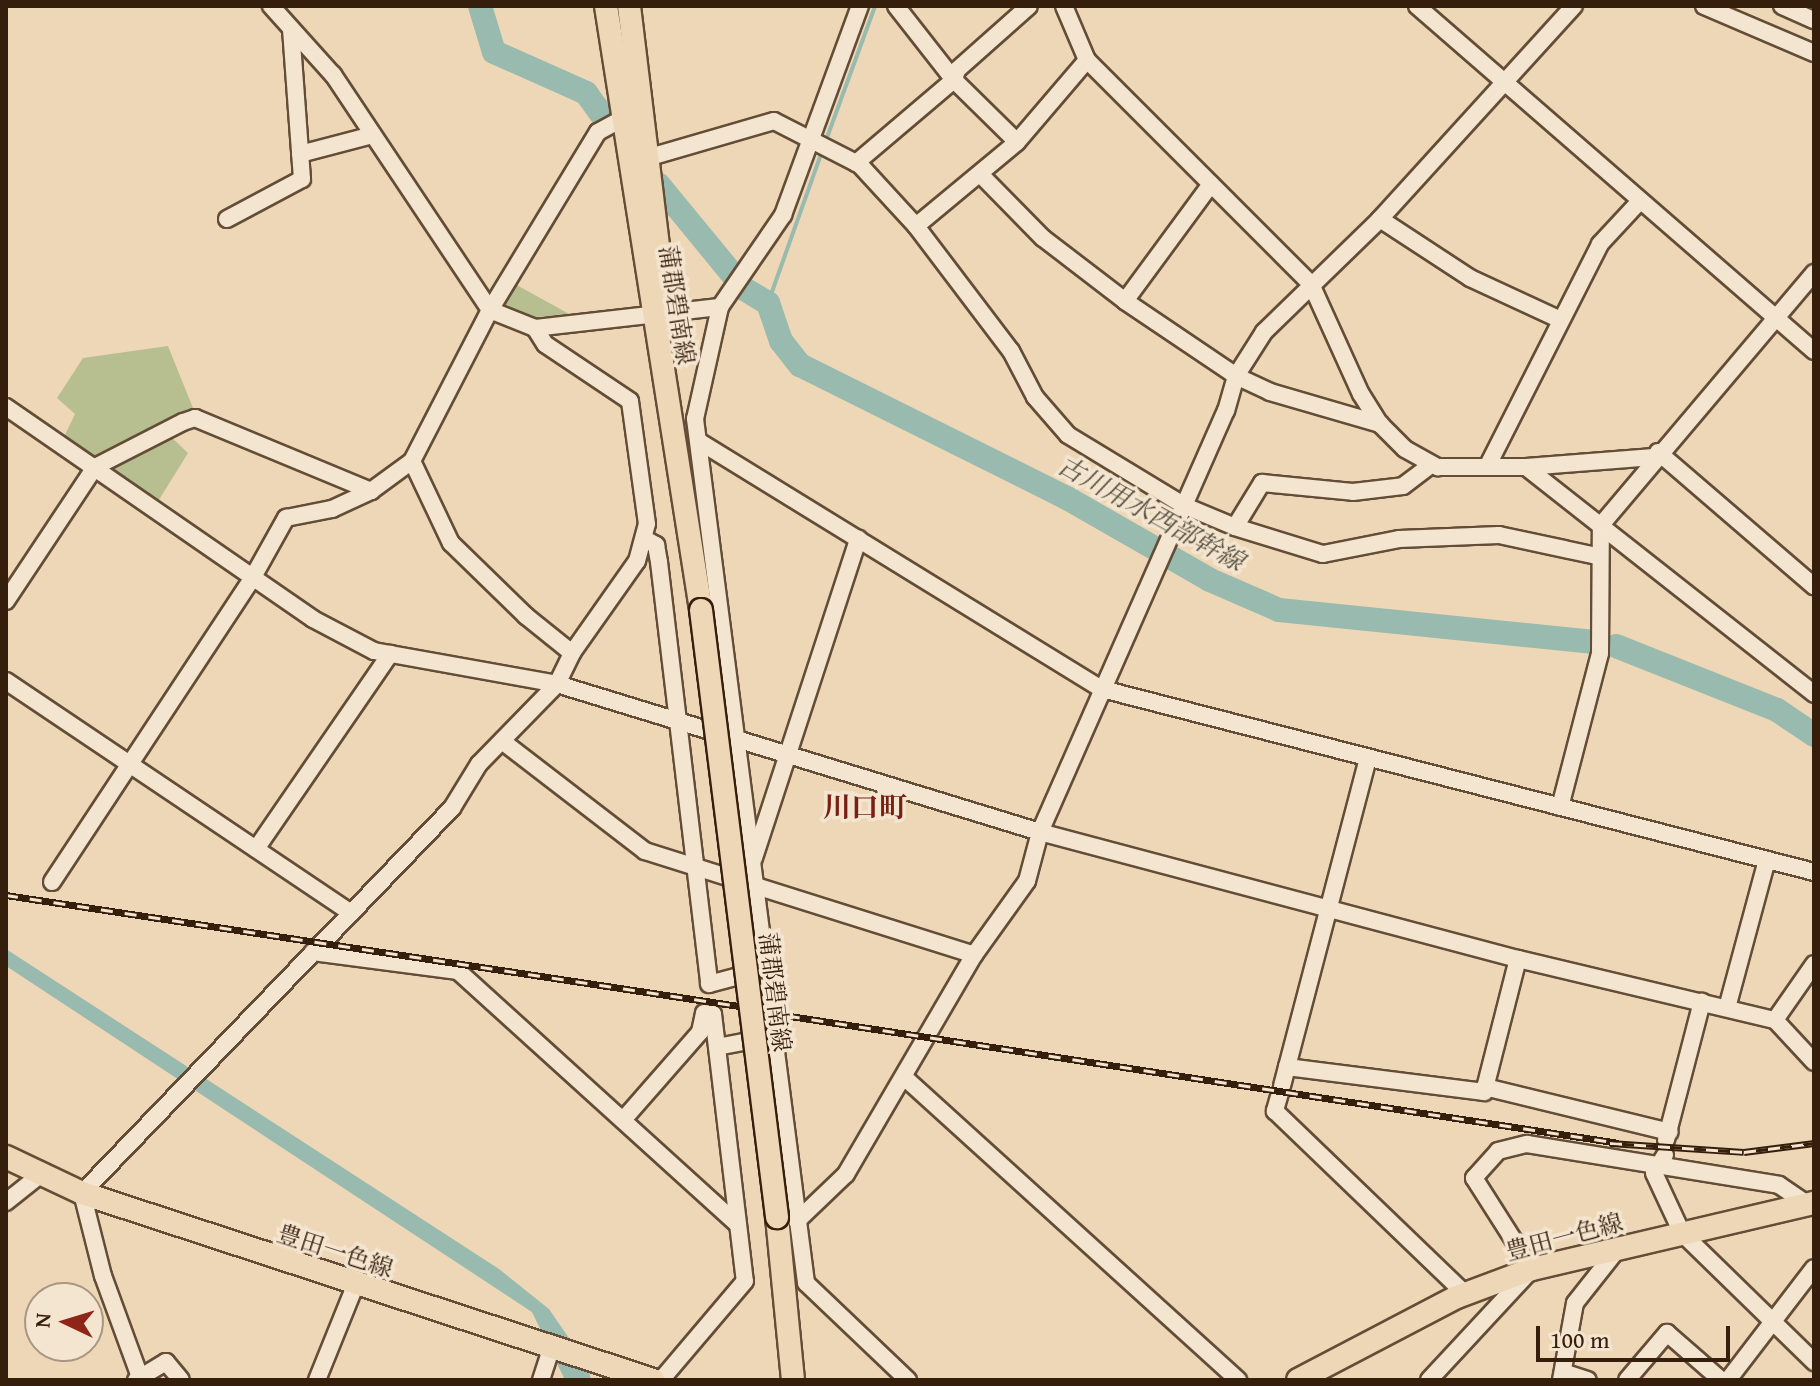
<!DOCTYPE html>
<html>
<head>
<meta charset="utf-8">
<style>
  body { margin:0 }
  #map { position:relative; width:1820px; height:1386px; overflow:hidden; background:#eed7b6; font-family:"Gentium Book Plus","Noto Serif JP",serif }
  div>[style] { position:absolute }
  .green>* { inset:0; background:#b7be8f }
  .water>* { inset:0; background:#99baae }
  .stream>* { height:4px; margin:-2px; padding:0 2px; transform-origin:2px; border-radius:2px; background:#99baae }
  .river>* { height:24px; margin:-12px; padding:0 12px; transform-origin:12px; border-radius:12px; background:#99baae }
  .roads { filter:drop-shadow(2px 0 #634d36) drop-shadow(-2px 0 #634d36) drop-shadow(0 2px #634d36) drop-shadow(0 -2px #634d36) }
  .minor>* { height:16px; margin:-8px; padding:0 8px; transform-origin:8px; border-radius:8px; background:#f4e5d0 }
  .major>* { height:22px; margin:-11px; padding:0 11px; transform-origin:11px; border-radius:11px; background:#eed7b6 }
  .rail>* { height:7px; margin-top:-3.5px; transform-origin:0; background:repeating-linear-gradient(90deg,#f4e5d0 0 12px,#351f0c 0 24px); box-sizing:border-box; border-block:2px solid #351f0c }
  .bridges { filter:drop-shadow(2px 0 #351f0c) drop-shadow(-2px 0 #351f0c) drop-shadow(0 2px #351f0c) drop-shadow(0 -2px #351f0c) }
  .major-bridge>* { height:22px; margin:-11px; padding:0 11px; transform-origin:11px; border-radius:11px; background:#eed7b6 }
  span { translate:-50% -50%; white-space:nowrap; text-align:center; line-height:1.15; -webkit-text-stroke:7px #f4e5d0; paint-order:stroke }
  .street-label { font-size:24px; color:#351f0c }
  .water-label { font-size:26px; color:#534e3d; font-style:italic }
  .quarter-label { font-size:28px; color:#7a1f14; font-weight:700 }
  .frame { position:absolute; inset:0; border:8px solid #351f0c; pointer-events:none }
  .north { position:absolute; left:24px; top:1282px; width:80px; height:80px; box-sizing:border-box; background:#f4e5d0; border:2px solid #a89682; border-radius:50%; rotate:274deg; font-size:22px; font-weight:700; line-height:32px; text-align:center; color:#351f0c }
  .north::after { content:''; display:block; margin:auto; width:28px; height:36px; background:#8f2418; clip-path:polygon(50% 0,100% 100%,50% 72%,0 100%) }
  .scale { position:absolute; left:1536px; top:1326px; width:194px; height:36px; box-sizing:border-box; border:4px solid #351f0c; border-top:0; padding-left:10px; font-size:24px; line-height:28px; white-space:nowrap; color:#351f0c; -webkit-text-stroke:6px #f4e5d0; paint-order:stroke }
</style>
</head>
<body>
<div id="map">
  <div class="green">
    <div style="clip-path:polygon(513px 283px,571px 315px,519px 318px,498px 308px)"></div>
    <div style="clip-path:polygon(168px 346px,195px 413px,97px 460px,63px 439px,75px 414px,57px 398px,83px 358px)"></div>
    <div style="clip-path:polygon(167px 433px,188px 453px,157px 503px,102px 469px)"></div>
  </div>
  <div class="water">
    <div style="clip-path:polygon(6px 949px,499px 1269px,549px 1309px,588px 1366px,591px 1380px,565px 1380px,532px 1312px,6px 966px)"></div>
  </div>
  <div class="stream">
    <div style="left:825px;top:143px;width:146px;rotate:-69.9deg"></div>
    <div style="left:768px;top:303px;width:161px;rotate:-70.4deg"></div>
  </div>
  <div class="river">
    <div style="left:480px;top:6px;width:48px;rotate:73.1deg"></div>
    <div style="left:494px;top:52px;width:101px;rotate:24deg"></div>
    <div style="left:586px;top:93px;width:31px;rotate:54deg"></div>
    <div style="left:659px;top:185px;width:115px;rotate:50.6deg"></div>
    <div style="left:746px;top:290px;width:26px;rotate:31deg"></div>
    <div style="left:768px;top:303px;width:40px;rotate:71.1deg"></div>
    <div style="left:781px;top:341px;width:31px;rotate:52deg"></div>
    <div style="left:800px;top:365px;width:298px;rotate:26.5deg"></div>
    <div style="left:1067px;top:498px;width:165px;rotate:29.8deg"></div>
    <div style="left:1210px;top:580px;width:75px;rotate:23.5deg"></div>
    <div style="left:1279px;top:610px;width:317px;rotate:5.8deg"></div>
    <div style="left:1616px;top:646px;width:173px;rotate:21.7deg"></div>
    <div style="left:1777px;top:710px;width:45px;rotate:34deg"></div>
  </div>
  <div class="roads">
    <div class="minor">
      <div style="left:896px;top:6px;width:94px;rotate:51.9deg"></div>
      <div style="left:954px;top:80px;width:88px;rotate:44.5deg"></div>
      <div style="left:1064px;top:6px;width:59px;rotate:66.9deg"></div>
      <div style="left:1087px;top:60px;width:317px;rotate:45deg"></div>
      <div style="left:1311px;top:284px;width:121px;rotate:65.6deg"></div>
      <div style="left:1361px;top:394px;width:36px;rotate:58deg"></div>
      <div style="left:1380px;top:424px;width:35px;rotate:45deg"></div>
      <div style="left:1405px;top:449px;width:38px;rotate:29deg"></div>
      <div style="left:1438px;top:467px;width:88px"></div>
      <div style="left:1526px;top:467px;width:367px;rotate:38.2deg"></div>
      <div style="left:1417px;top:6px;width:526px;rotate:40.99deg"></div>
      <div style="left:1704px;top:6px;width:120px;rotate:23.1deg"></div>
      <div style="left:1782px;top:6px;width:35px;rotate:24deg"></div>
      <div style="left:300px;top:154px;width:75px;rotate:-14.6deg"></div>
      <div style="left:650px;top:157px;width:129px;rotate:-16.2deg"></div>
      <div style="left:774px;top:121px;width:97px;rotate:27.1deg"></div>
      <div style="left:860px;top:165px;width:83px;rotate:47.4deg"></div>
      <div style="left:916px;top:226px;width:157px;rotate:52.8deg"></div>
      <div style="left:1011px;top:351px;width:52px;rotate:62.4deg"></div>
      <div style="left:1035px;top:397px;width:50px;rotate:49deg"></div>
      <div style="left:1068px;top:435px;width:137px;rotate:31.3deg"></div>
      <div style="left:1185px;top:506px;width:54px;rotate:22.8deg"></div>
      <div style="left:1235px;top:527px;width:52px;rotate:-58.5deg"></div>
      <div style="left:1262px;top:483px;width:91px;rotate:5.6deg"></div>
      <div style="left:1353px;top:492px;width:50px;rotate:-6.8deg"></div>
      <div style="left:1403px;top:486px;width:35px;rotate:-37deg"></div>
      <div style="left:856px;top:163px;width:128px;rotate:-40.3deg"></div>
      <div style="left:954px;top:80px;width:10px;rotate:-73deg"></div>
      <div style="left:957px;top:70px;width:96px;rotate:-41.6deg"></div>
      <div style="left:982px;top:176px;width:87px;rotate:45.5deg"></div>
      <div style="left:1043px;top:238px;width:103px;rotate:37.5deg"></div>
      <div style="left:1125px;top:301px;width:134px;rotate:34deg"></div>
      <div style="left:1236px;top:376px;width:38px;rotate:25deg"></div>
      <div style="left:1270px;top:392px;width:115px;rotate:16.2deg"></div>
      <div style="left:227px;top:219px;width:85px;rotate:-28.1deg"></div>
      <div style="left:302px;top:179px;width:150px;rotate:-94.2deg"></div>
      <div style="left:1380px;top:219px;width:108px;rotate:33.2deg"></div>
      <div style="left:1470px;top:278px;width:100px;rotate:24.8deg"></div>
      <div style="left:916px;top:226px;width:131px;rotate:-39.7deg"></div>
      <div style="left:1017px;top:142px;width:108px;rotate:-49.5deg"></div>
      <div style="left:1125px;top:301px;width:145px;rotate:-53.7deg"></div>
      <div style="left:535px;top:328px;width:186px;rotate:-6.5deg"></div>
      <div style="left:6px;top:407px;width:373px;rotate:34.6deg"></div>
      <div style="left:313px;top:619px;width:69px;rotate:27.7deg"></div>
      <div style="left:374px;top:651px;width:186px;rotate:10.2deg"></div>
      <div style="left:557px;top:684px;width:505px;rotate:17.04deg"></div>
      <div style="left:1040px;top:832px;width:495px;rotate:14.9deg"></div>
      <div style="left:1518px;top:959px;width:264px;rotate:13.4deg"></div>
      <div style="left:1775px;top:1020px;width:57px;rotate:47.1deg"></div>
      <div style="left:700px;top:442px;width:472px;rotate:31.6deg"></div>
      <div style="left:1102px;top:689px;width:735px;rotate:14.41deg"></div>
      <div style="left:1658px;top:452px;width:206px;rotate:40.7deg"></div>
      <div style="left:412px;top:461px;width:91px;rotate:64.6deg"></div>
      <div style="left:451px;top:543px;width:105px;rotate:44.2deg"></div>
      <div style="left:526px;top:616px;width:59px;rotate:38.8deg"></div>
      <div style="left:1487px;top:467px;width:250px;rotate:-63.1deg"></div>
      <div style="left:1600px;top:244px;width:59px;rotate:-47.1deg"></div>
      <div style="left:1526px;top:467px;width:128px;rotate:-4.5deg"></div>
      <div style="left:1235px;top:527px;width:92px;rotate:17.1deg"></div>
      <div style="left:1323px;top:554px;width:77px;rotate:-11.2deg"></div>
      <div style="left:1399px;top:539px;width:100px;rotate:-2.3deg"></div>
      <div style="left:1499px;top:535px;width:100px;rotate:12.1deg"></div>
      <div style="left:645px;top:539px;width:13px;rotate:29deg"></div>
      <div style="left:656px;top:545px;width:17px;rotate:80deg"></div>
      <div style="left:659px;top:562px;width:425px;rotate:83.2deg"></div>
      <div style="left:709px;top:984px;width:28px;rotate:-15deg"></div>
      <div style="left:6px;top:601px;width:161px;rotate:-56.4deg"></div>
      <div style="left:95px;top:467px;width:99px;rotate:-27.1deg"></div>
      <div style="left:183px;top:422px;width:13px;rotate:-18deg"></div>
      <div style="left:195px;top:418px;width:191px;rotate:22.5deg"></div>
      <div style="left:6px;top:681px;width:416px;rotate:33.9deg"></div>
      <div style="left:502px;top:741px;width:180px;rotate:37.6deg"></div>
      <div style="left:645px;top:851px;width:345px;rotate:17.5deg"></div>
      <div style="left:1560px;top:807px;width:159px;rotate:-75.4deg"></div>
      <div style="left:1600px;top:653px;width:128px;rotate:-89.6deg"></div>
      <div style="left:1601px;top:525px;width:330px;rotate:-49.8deg"></div>
      <div style="left:256px;top:849px;width:237px;rotate:-55.5deg"></div>
      <div style="left:754px;top:858px;width:336px;rotate:-71.9deg"></div>
      <div style="left:52px;top:882px;width:365px;rotate:-56.6deg"></div>
      <div style="left:253px;top:577px;width:68px;rotate:-60.8deg"></div>
      <div style="left:286px;top:518px;width:47px;rotate:-11.1deg"></div>
      <div style="left:332px;top:509px;width:43px;rotate:-24.8deg"></div>
      <div style="left:371px;top:491px;width:51px;rotate:-36.2deg"></div>
      <div style="left:412px;top:461px;width:170px;rotate:-62.7deg"></div>
      <div style="left:490px;top:310px;width:208px;rotate:-58.8deg"></div>
      <div style="left:598px;top:132px;width:26px;rotate:-29deg"></div>
      <div style="left:313px;top:952px;width:146px;rotate:7.5deg"></div>
      <div style="left:458px;top:971px;width:378px;rotate:42.2deg"></div>
      <div style="left:766px;top:970px;width:556px;rotate:-97.34deg"></div>
      <div style="left:695px;top:419px;width:115px;rotate:-77.4deg"></div>
      <div style="left:720px;top:307px;width:112px;rotate:-55.6deg"></div>
      <div style="left:783px;top:215px;width:223px;rotate:-69.8deg"></div>
      <div style="left:1727px;top:1008px;width:153px;rotate:-74.9deg"></div>
      <div style="left:1775px;top:1020px;width:68px;rotate:-55.1deg"></div>
      <div style="left:717px;top:1047px;width:58px;rotate:-10.9deg"></div>
      <div style="left:774px;top:1036px;width:249px;rotate:82.6deg"></div>
      <div style="left:806px;top:1283px;width:141px;rotate:43.6deg"></div>
      <div style="left:1287px;top:1067px;width:199px;rotate:7.2deg"></div>
      <div style="left:1484px;top:1092px;width:137px;rotate:-75.7deg"></div>
      <div style="left:904px;top:1077px;width:451px;rotate:42.2deg"></div>
      <div style="left:1282px;top:1086px;width:339px;rotate:-75.3deg"></div>
      <div style="left:1485px;top:1087px;width:190px;rotate:13.7deg"></div>
      <div style="left:1280px;top:1093px;width:19px;rotate:106deg"></div>
      <div style="left:1275px;top:1111px;width:264px;rotate:43.9deg"></div>
      <div style="left:623px;top:1120px;width:117px;rotate:-48.8deg"></div>
      <div style="left:700px;top:1032px;width:19px;rotate:-78deg"></div>
      <div style="left:704px;top:1013px;width:9px;rotate:6deg"></div>
      <div style="left:713px;top:1014px;width:269px;rotate:83.2deg"></div>
      <div style="left:745px;top:1281px;width:130px;rotate:130.3deg"></div>
      <div style="left:1666px;top:1140px;width:143px;rotate:-75.4deg"></div>
      <div style="left:1665px;top:1155px;width:21px;rotate:121deg"></div>
      <div style="left:1654px;top:1173px;width:66px;rotate:65deg"></div>
      <div style="left:1682px;top:1233px;width:185px;rotate:44.3deg"></div>
      <div style="left:6px;top:1202px;width:43px;rotate:-38.5deg"></div>
      <div style="left:797px;top:1221px;width:68px;rotate:-43.8deg"></div>
      <div style="left:846px;top:1174px;width:254px;rotate:-59.7deg"></div>
      <div style="left:974px;top:955px;width:91px;rotate:-54.4deg"></div>
      <div style="left:1027px;top:881px;width:51px;rotate:-75.1deg"></div>
      <div style="left:1040px;top:832px;width:460px;rotate:-66.2deg"></div>
      <div style="left:1226px;top:411px;width:36px;rotate:-74deg"></div>
      <div style="left:1236px;top:376px;width:52px;rotate:-57.5deg"></div>
      <div style="left:1264px;top:332px;width:162px;rotate:-44.2deg"></div>
      <div style="left:1380px;top:219px;width:288px;rotate:-47.7deg"></div>
      <div style="left:1563px;top:1372px;width:26px;rotate:18deg"></div>
      <div style="left:140px;top:1377px;width:108px;rotate:-110.1deg"></div>
      <div style="left:103px;top:1276px;width:86px;rotate:-104.2deg"></div>
      <div style="left:82px;top:1193px;width:534px;rotate:-46.14deg"></div>
      <div style="left:452px;top:808px;width:52px;rotate:-58.5deg"></div>
      <div style="left:479px;top:764px;width:112px;rotate:-45.7deg"></div>
      <div style="left:557px;top:684px;width:34px;rotate:-64deg"></div>
      <div style="left:572px;top:653px;width:113px;rotate:-54.8deg"></div>
      <div style="left:637px;top:561px;width:38px;rotate:-75deg"></div>
      <div style="left:647px;top:524px;width:124px;rotate:-97.9deg"></div>
      <div style="left:630px;top:401px;width:102px;rotate:-146.2deg"></div>
      <div style="left:545px;top:344px;width:19px;rotate:-122deg"></div>
      <div style="left:535px;top:328px;width:48px;rotate:-158.2deg"></div>
      <div style="left:490px;top:310px;width:283px;rotate:-123.7deg"></div>
      <div style="left:333px;top:75px;width:93px;rotate:-131.9deg"></div>
      <div style="left:136px;top:1380px;width:35px;rotate:-31deg"></div>
      <div style="left:166px;top:1362px;width:23px;rotate:50deg"></div>
      <div style="left:317px;top:1380px;width:101px;rotate:-68deg"></div>
      <div style="left:541px;top:1380px;width:33px;rotate:-72deg"></div>
      <div style="left:1429px;top:1380px;width:151px;rotate:-47.1deg"></div>
      <div style="left:1532px;top:1269px;width:108px;rotate:-122.5deg"></div>
      <div style="left:1474px;top:1178px;width:36px;rotate:-48deg"></div>
      <div style="left:1498px;top:1151px;width:30px;rotate:-14deg"></div>
      <div style="left:1527px;top:1144px;width:255px;rotate:9.2deg"></div>
      <div style="left:1779px;top:1185px;width:34px;rotate:34deg"></div>
      <div style="left:1561px;top:1380px;width:78px;rotate:-79.7deg"></div>
      <div style="left:1575px;top:1303px;width:66px;rotate:-51.7deg"></div>
      <div style="left:1627px;top:1380px;width:62px;rotate:-49.6deg"></div>
      <div style="left:1667px;top:1333px;width:72px;rotate:41deg"></div>
      <div style="left:1728px;top:1380px;width:141px;rotate:-52.5deg"></div>
    </div>
    <div class="major">
      <div style="left:606px;top:6px;width:611px;rotate:81.06deg"></div>
      <div style="left:629px;top:6px;width:291px;rotate:83.1deg"></div>
      <div style="left:6px;top:1157px;width:84px;rotate:25.3deg"></div>
      <div style="left:82px;top:1193px;width:601px;rotate:18.13deg"></div>
      <div style="left:777px;top:1217px;width:164px;rotate:84.4deg"></div>
      <div style="left:1298px;top:1380px;width:179px;rotate:-27.6deg"></div>
      <div style="left:1457px;top:1297px;width:80px;rotate:-20.5deg"></div>
      <div style="left:1532px;top:1269px;width:290px;rotate:-13.2deg"></div>
    </div>
  </div>
  <div class="rail">
    <div style="left:6px;top:895px;width:741px;rotate:8.61deg"></div>
    <div style="left:764px;top:1012px;width:865px;rotate:8.71deg"></div>
    <div style="left:1610px;top:1143px;width:134px;rotate:3.8deg"></div>
    <div style="left:1744px;top:1152px;width:71px;rotate:-7.3deg"></div>
  </div>
  <div class="bridges">
    <div class="major-bridge">
      <div style="left:701px;top:610px;width:612px;rotate:82.86deg"></div>
    </div>
  </div>
  <div class="street-label">
    <span style="left:677px;top:305px;rotate:81deg">蒲郡碧南線</span>
    <span style="left:775px;top:992px;rotate:83deg">蒲郡碧南線</span>
    <span style="left:1564px;top:1237px;rotate:-15deg">豊田一色線</span>
    <span style="left:335px;top:1251px;rotate:18deg">豊田一色線</span>
  </div>
  <div class="water-label">
    <span style="left:1151px;top:513px;rotate:29deg">古川用水西部幹線</span>
  </div>
  <div class="quarter-label">
    <span style="left:865px;top:807px">川口町</span>
  </div>
  <div class="frame"></div>
  <div class="north">N</div>
  <div class="scale">100 m</div>
</div>
</body>
</html>
